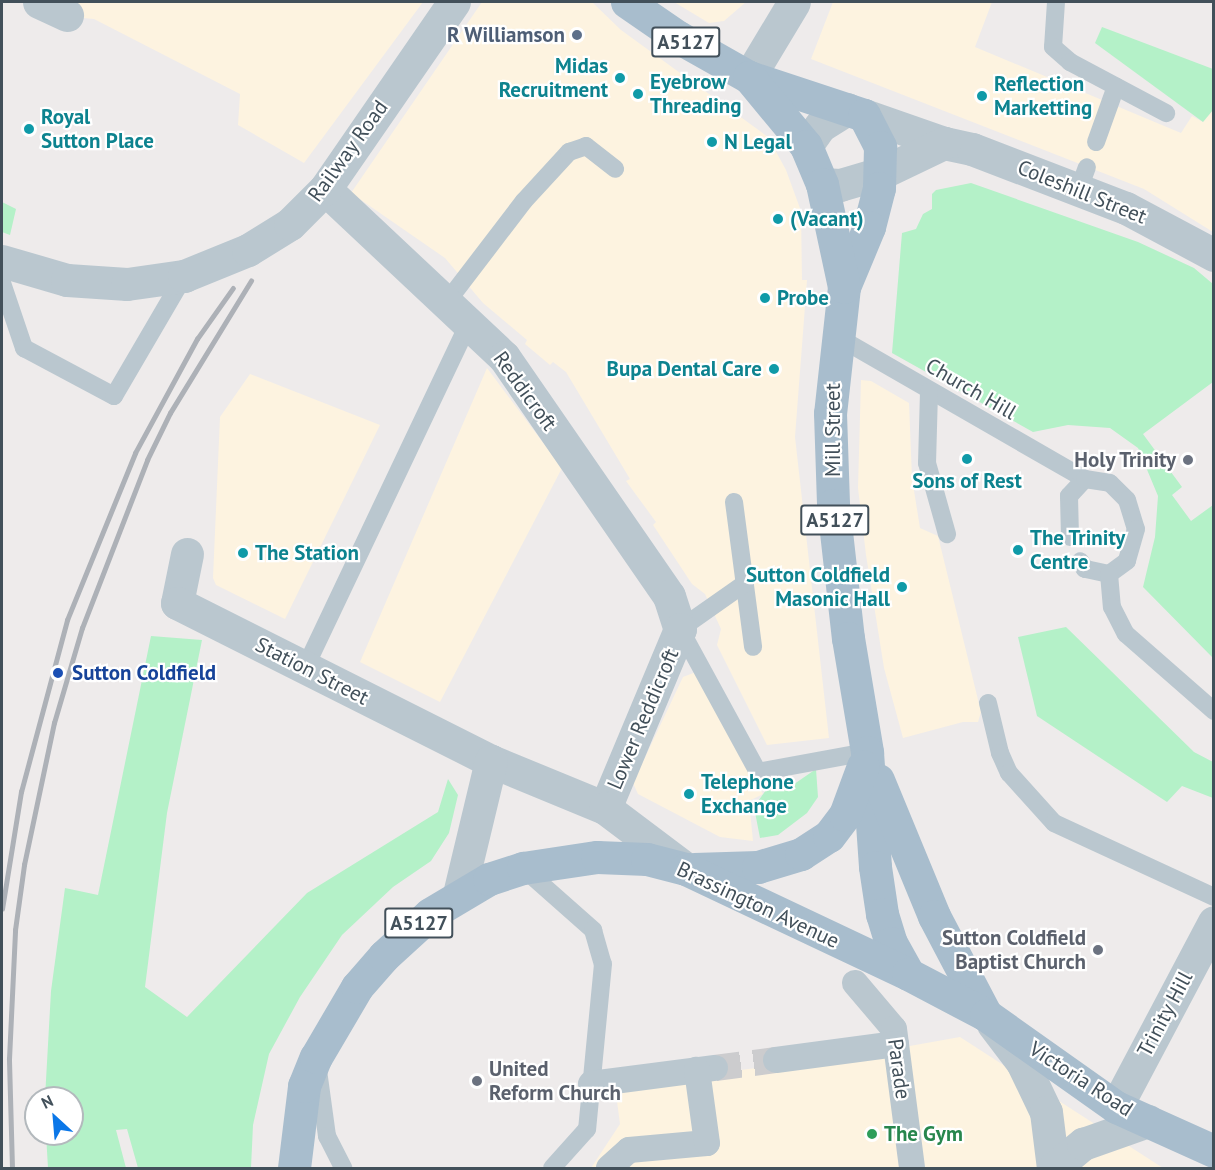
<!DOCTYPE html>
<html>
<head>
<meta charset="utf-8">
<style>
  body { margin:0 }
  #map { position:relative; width:1215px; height:1170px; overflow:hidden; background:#eeebeb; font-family:"PT Sans",sans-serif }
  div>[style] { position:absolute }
  .commercial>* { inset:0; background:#fdf3e0 }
  .green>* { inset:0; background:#b4f1c8 }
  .pedestrian-tunnel>* { height:26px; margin-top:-13px; transform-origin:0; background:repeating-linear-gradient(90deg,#ccccce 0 26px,transparent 0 39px) }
  .service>* { height:18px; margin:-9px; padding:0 9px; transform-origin:9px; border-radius:9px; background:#bac7cf }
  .pedestrian>* { height:26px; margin:-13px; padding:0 13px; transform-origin:13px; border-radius:13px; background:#bac7cf }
  .minor>* { height:33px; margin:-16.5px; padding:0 16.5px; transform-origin:16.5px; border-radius:16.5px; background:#bac7cf }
  .tertiary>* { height:33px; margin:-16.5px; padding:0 16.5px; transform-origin:16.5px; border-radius:16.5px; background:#bac7cf }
  .primary>* { height:33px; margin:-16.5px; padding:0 16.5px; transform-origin:16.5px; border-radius:16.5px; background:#a8bdcd }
  .rail>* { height:4.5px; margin:-2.25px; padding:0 2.25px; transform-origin:2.25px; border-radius:2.25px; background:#adb1b7 }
  .dots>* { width:16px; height:16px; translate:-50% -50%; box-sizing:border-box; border:3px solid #fff; border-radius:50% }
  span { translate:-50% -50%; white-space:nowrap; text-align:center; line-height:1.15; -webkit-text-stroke:4.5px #fff; paint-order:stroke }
  .shield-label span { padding:2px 4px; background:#fff; border:2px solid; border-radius:4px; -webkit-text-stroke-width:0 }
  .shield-label { font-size:20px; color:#42505a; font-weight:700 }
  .service-label { font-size:21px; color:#4e5e75; font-weight:700 }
  .right { translate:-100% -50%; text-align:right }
  .culture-label { font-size:21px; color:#0d838f; font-weight:700 }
  .left { translate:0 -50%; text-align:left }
  .street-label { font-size:21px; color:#42505a }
  .worship-label { font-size:21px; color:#5b616d; font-weight:700 }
  .transit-label { font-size:21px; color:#164399; font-weight:700 }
  .leisure-label { font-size:21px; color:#27864d; font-weight:700 }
  .frame { position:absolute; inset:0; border:3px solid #42505a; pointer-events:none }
  .north { position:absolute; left:24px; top:1086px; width:60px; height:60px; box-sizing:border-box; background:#fff; border:2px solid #b3b9bd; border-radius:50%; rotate:334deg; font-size:16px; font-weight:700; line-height:24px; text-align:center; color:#42505a }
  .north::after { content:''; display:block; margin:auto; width:21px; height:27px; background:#0b77e8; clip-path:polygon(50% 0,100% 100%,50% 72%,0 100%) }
</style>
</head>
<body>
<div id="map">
  <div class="commercial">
    <div style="clip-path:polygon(77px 2px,423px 2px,304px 163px,238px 125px,240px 94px,94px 19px,83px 18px)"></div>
    <div style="clip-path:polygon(482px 2px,592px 2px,621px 30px,768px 137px,786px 170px,801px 211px,802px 280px,807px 280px,795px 437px,829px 738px,767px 745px,717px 645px,721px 629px,705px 594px,692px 584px,653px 525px,656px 522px,626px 481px,630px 479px,566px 372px,553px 362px,550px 365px,525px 344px,527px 340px,483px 303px,445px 258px,351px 193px)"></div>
    <div style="clip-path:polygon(674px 2px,746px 2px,724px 21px,709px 23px)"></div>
    <div style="clip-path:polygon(833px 2px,992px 2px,975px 47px,1181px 133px,1192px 116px,1203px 122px,1213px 110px,1213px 232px,1144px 189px,811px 59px)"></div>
    <div style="clip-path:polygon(487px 368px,562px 468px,440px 702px,360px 662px)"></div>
    <div style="clip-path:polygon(250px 374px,380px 425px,285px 619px,216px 585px,213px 578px,220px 417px)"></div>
    <div style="clip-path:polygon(861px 380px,871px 381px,909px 403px,912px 478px,920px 528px,938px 536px,981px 712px,978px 722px,963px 722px,903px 738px,884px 668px,866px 555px,858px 488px)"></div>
    <div style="clip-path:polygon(696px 672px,763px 794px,749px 801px,753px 841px,720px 837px,638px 794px,633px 783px,683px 677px)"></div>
    <div style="clip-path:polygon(960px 1037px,1163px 1168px,591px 1168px,620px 1124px,615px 1086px,865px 1054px)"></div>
  </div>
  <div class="green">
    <div style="clip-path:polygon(1102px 27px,1213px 69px,1213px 110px,1203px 122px,1095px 43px)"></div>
    <div style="clip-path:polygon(971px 183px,1138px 242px,1194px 268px,1213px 284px,1213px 382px,1143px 434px,1182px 487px,1172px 495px,1191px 521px,1213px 505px,1213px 658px,1143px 587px,1155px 537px,1158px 496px,1138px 448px,1110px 428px,1068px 425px,1033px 432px,892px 353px,902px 233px,916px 229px,923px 214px,932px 209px,932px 194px,936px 190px)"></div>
    <div style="clip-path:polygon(2px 202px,16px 209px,10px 235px,2px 232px)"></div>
    <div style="clip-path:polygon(1066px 627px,1194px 752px,1213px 762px,1213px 798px,1182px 786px,1167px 802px,1037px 716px,1018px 637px)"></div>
    <div style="clip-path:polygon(151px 636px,202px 640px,167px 813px,145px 987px,187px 1017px,307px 893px,438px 812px,448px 779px,458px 795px,449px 833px,431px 861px,393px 887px,342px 935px,300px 997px,269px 1054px,253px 1125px,251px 1168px,138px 1168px,127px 1129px,116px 1130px,126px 1168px,48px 1168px,46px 1134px,72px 1134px,72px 1098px,45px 1098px,51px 991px,65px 888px,98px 895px)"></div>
    <div style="clip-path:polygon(816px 769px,818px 797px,807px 813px,778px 835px,760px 838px,754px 807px,773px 780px,787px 789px)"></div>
  </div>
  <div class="pedestrian-tunnel">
    <div style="left:715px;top:1068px;width:62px;rotate:-7.5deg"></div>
  </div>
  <div class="service">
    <div style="left:1056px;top:2px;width:45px;rotate:93.8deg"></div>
    <div style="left:1053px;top:47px;width:23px;rotate:41deg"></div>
    <div style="left:1070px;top:62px;width:109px;rotate:28deg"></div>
    <div style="left:1096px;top:142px;width:59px;rotate:-70.3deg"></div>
    <div style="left:1079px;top:189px;width:23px;rotate:-70deg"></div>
    <div style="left:2px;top:283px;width:69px;rotate:71.3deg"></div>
    <div style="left:24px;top:348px;width:102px;rotate:28.1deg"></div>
    <div style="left:114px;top:396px;width:139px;rotate:-59.7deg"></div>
    <div style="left:446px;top:303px;width:128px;rotate:-52.6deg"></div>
    <div style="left:524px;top:201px;width:67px;rotate:-47.4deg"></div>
    <div style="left:569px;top:152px;width:18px;rotate:-19deg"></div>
    <div style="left:586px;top:146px;width:37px;rotate:38deg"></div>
    <div style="left:836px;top:336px;width:287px;rotate:29.9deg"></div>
    <div style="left:929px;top:392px;width:71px;rotate:91.6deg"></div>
    <div style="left:927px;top:463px;width:74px;rotate:74.3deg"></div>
    <div style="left:734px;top:502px;width:146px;rotate:82.5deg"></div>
    <div style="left:1070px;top:537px;width:41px;rotate:-91.4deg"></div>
    <div style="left:1069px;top:496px;width:23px;rotate:-47deg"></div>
    <div style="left:1085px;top:479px;width:25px;rotate:9deg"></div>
    <div style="left:1110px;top:483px;width:24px;rotate:45deg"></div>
    <div style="left:1127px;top:500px;width:30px;rotate:73deg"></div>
    <div style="left:1136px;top:529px;width:33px;rotate:106deg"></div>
    <div style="left:1127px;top:561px;width:22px;rotate:144deg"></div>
    <div style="left:1109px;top:574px;width:25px;rotate:-168deg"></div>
    <div style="left:1085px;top:569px;width:9px;rotate:-122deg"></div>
    <div style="left:1109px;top:574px;width:33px;rotate:85deg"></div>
    <div style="left:1112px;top:607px;width:30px;rotate:63deg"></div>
    <div style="left:1126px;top:634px;width:117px;rotate:41.2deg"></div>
    <div style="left:744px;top:584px;width:78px;rotate:144.9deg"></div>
    <div style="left:680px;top:629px;width:163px;rotate:61.4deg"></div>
    <div style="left:758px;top:772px;width:111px;rotate:-10.4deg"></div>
    <div style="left:305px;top:668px;width:381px;rotate:-64.6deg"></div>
    <div style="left:988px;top:703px;width:51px;rotate:76.5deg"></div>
    <div style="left:1000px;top:753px;width:22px;rotate:66deg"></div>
    <div style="left:1009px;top:773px;width:67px;rotate:48deg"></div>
    <div style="left:1054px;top:823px;width:176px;rotate:24.8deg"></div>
    <div style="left:523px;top:868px;width:94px;rotate:41.5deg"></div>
    <div style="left:593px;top:930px;width:35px;rotate:74deg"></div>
    <div style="left:603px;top:964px;width:166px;rotate:95.5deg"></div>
    <div style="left:587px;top:1129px;width:52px;rotate:131.9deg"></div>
    <div style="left:317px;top:1063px;width:74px;rotate:82.2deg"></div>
    <div style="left:327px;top:1136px;width:36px;rotate:63deg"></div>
  </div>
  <div class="pedestrian">
    <div style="left:855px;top:983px;width:60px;rotate:49.7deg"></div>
    <div style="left:894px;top:1029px;width:140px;rotate:82.6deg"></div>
    <div style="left:776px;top:1060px;width:121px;rotate:-7.6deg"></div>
    <div style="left:591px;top:1084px;width:125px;rotate:-7.4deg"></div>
    <div style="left:609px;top:1168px;width:27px;rotate:-42deg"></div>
    <div style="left:629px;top:1150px;width:78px;rotate:-5.1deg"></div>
    <div style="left:707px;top:1143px;width:74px;rotate:-97.8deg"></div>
  </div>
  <div class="minor">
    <div style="left:39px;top:2px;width:31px;rotate:25deg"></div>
    <div style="left:749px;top:77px;width:87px;rotate:-59deg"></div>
    <div style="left:806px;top:146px;width:24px;rotate:-55deg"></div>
    <div style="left:820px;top:126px;width:32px;rotate:-32deg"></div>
    <div style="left:822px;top:184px;width:18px;rotate:3deg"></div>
    <div style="left:840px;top:185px;width:43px;rotate:-16.3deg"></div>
    <div style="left:325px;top:189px;width:245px;rotate:43.2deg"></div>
    <div style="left:504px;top:357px;width:290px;rotate:55.4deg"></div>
    <div style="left:669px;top:596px;width:35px;rotate:72deg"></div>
    <div style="left:680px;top:629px;width:194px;rotate:112.7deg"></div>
    <div style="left:2px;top:261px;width:68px;rotate:16.3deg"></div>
    <div style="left:67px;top:280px;width:60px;rotate:3.8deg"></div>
    <div style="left:127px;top:284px;width:58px;rotate:-8deg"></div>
    <div style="left:184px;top:276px;width:69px;rotate:-22.1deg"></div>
    <div style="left:248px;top:250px;width:49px;rotate:-31.8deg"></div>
    <div style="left:290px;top:224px;width:49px;rotate:-45deg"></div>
    <div style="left:325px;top:189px;width:227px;rotate:-55.4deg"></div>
    <div style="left:187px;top:554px;width:50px;rotate:101.5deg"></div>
    <div style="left:177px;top:603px;width:352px;rotate:26.7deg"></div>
    <div style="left:491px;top:761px;width:123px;rotate:22.4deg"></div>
    <div style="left:605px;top:808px;width:101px;rotate:37deg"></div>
    <div style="left:459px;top:894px;width:137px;rotate:-76.5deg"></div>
    <div style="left:993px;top:1024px;width:48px;rotate:52.7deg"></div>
    <div style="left:1022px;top:1062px;width:55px;rotate:64.4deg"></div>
    <div style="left:1046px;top:1112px;width:56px;rotate:82.9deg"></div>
    <div style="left:1116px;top:1107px;width:209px;rotate:-62.1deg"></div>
    <div style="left:1054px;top:1168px;width:38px;rotate:-40deg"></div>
    <div style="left:1083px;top:1144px;width:69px;rotate:-19.5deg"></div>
  </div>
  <div class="tertiary">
    <div style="left:864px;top:115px;width:85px;rotate:19.3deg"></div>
    <div style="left:944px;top:143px;width:29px;rotate:12deg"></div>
    <div style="left:972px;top:149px;width:165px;rotate:21deg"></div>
    <div style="left:1126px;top:208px;width:100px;rotate:28.1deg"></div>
    <div style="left:881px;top:173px;width:70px;rotate:-25.5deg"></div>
  </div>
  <div class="primary">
    <div style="left:627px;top:2px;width:62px;rotate:34.5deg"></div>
    <div style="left:678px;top:37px;width:81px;rotate:29.4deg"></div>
    <div style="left:749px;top:77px;width:121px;rotate:18.3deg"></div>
    <div style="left:864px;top:115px;width:36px;rotate:63deg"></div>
    <div style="left:880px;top:147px;width:41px;rotate:91.4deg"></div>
    <div style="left:879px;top:188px;width:40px;rotate:104.4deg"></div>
    <div style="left:869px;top:227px;width:65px;rotate:112.6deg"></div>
    <div style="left:844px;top:287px;width:127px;rotate:96.3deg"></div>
    <div style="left:830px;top:413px;width:92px;rotate:88.1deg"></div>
    <div style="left:833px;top:505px;width:134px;rotate:83.6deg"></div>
    <div style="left:848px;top:638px;width:116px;rotate:80.5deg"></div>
    <div style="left:867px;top:752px;width:115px;rotate:86deg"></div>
    <div style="left:875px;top:867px;width:48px;rotate:81.5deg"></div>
    <div style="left:882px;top:914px;width:30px;rotate:73deg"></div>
    <div style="left:891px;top:943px;width:35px;rotate:61deg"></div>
    <div style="left:749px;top:77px;width:89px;rotate:50.4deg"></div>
    <div style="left:806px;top:146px;width:41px;rotate:67.2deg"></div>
    <div style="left:822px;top:184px;width:105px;rotate:77.9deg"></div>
    <div style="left:878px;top:780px;width:147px;rotate:67.6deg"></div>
    <div style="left:934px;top:916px;width:112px;rotate:62.3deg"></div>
    <div style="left:694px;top:869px;width:64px;rotate:-1.8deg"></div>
    <div style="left:758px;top:867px;width:45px;rotate:-16.8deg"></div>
    <div style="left:801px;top:854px;width:33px;rotate:-33deg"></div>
    <div style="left:829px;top:836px;width:26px;rotate:-53deg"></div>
    <div style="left:845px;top:815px;width:52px;rotate:-69.8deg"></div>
    <div style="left:294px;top:1168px;width:83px;rotate:-83deg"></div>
    <div style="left:304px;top:1086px;width:31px;rotate:-68deg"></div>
    <div style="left:316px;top:1057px;width:81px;rotate:-59.6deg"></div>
    <div style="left:357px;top:987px;width:41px;rotate:-48.9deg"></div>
    <div style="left:384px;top:956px;width:62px;rotate:-42.4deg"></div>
    <div style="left:430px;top:914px;width:69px;rotate:-30.7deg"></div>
    <div style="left:489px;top:879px;width:36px;rotate:-18deg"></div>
    <div style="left:523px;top:868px;width:75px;rotate:-8.5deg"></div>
    <div style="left:597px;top:857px;width:50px;rotate:2.3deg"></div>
    <div style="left:647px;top:859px;width:40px;rotate:14.4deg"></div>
    <div style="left:686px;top:869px;width:246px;rotate:25.3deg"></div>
    <div style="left:908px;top:974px;width:88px;rotate:27.7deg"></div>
    <div style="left:986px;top:1015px;width:159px;rotate:35.3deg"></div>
    <div style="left:1116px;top:1107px;width:107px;rotate:24.2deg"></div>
  </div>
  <div class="rail">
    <div style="left:2px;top:909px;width:119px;rotate:-80.8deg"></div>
    <div style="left:21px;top:792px;width:178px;rotate:-75deg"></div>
    <div style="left:67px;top:620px;width:180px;rotate:-67.8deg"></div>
    <div style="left:135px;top:453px;width:130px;rotate:-61.5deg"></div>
    <div style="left:197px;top:339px;width:62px;rotate:-54.8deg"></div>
    <div style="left:12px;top:1168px;width:109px;rotate:-91.6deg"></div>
    <div style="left:9px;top:1059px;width:129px;rotate:-87.3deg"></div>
    <div style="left:15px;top:930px;width:66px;rotate:-82.1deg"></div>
    <div style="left:24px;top:865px;width:145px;rotate:-78.1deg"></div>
    <div style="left:54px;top:723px;width:99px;rotate:-73.6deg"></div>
    <div style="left:82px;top:628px;width:180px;rotate:-68.8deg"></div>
    <div style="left:147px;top:460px;width:52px;rotate:-63.9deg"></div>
    <div style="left:170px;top:413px;width:155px;rotate:-58.5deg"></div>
  </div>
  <div class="dots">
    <div style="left:577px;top:35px;background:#5c6f8a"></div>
    <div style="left:620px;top:78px;background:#0f9aa8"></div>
    <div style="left:638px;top:94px;background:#0f9aa8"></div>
    <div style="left:982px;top:96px;background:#0f9aa8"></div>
    <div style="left:29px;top:129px;background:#0f9aa8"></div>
    <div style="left:712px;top:142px;background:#0f9aa8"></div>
    <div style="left:778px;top:219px;background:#0f9aa8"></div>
    <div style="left:765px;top:298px;background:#0f9aa8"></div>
    <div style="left:774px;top:369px;background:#0f9aa8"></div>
    <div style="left:967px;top:459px;background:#0f9aa8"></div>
    <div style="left:1188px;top:460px;background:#6b7280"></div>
    <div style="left:1018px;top:550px;background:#0f9aa8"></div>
    <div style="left:243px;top:553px;background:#0f9aa8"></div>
    <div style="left:902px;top:587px;background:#0f9aa8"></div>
    <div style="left:58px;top:673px;background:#1a4fb4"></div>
    <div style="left:689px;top:794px;background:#0f9aa8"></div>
    <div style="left:1098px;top:950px;background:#6b7280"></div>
    <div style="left:477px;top:1081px;background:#6b7280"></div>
    <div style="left:872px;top:1134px;background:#2e9e5b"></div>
  </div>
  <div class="shield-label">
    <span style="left:686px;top:42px">A5127</span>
    <span style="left:835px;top:520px">A5127</span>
    <span style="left:419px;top:923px">A5127</span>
  </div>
  <div class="service-label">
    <span class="right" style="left:565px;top:35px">R Williamson</span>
  </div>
  <div class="culture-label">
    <span class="right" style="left:608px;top:78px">Midas<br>Recruitment</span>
    <span class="left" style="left:650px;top:94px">Eyebrow<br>Threading</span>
    <span class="left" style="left:994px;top:96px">Reflection<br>Marketting</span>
    <span class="left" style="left:41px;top:129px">Royal<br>Sutton Place</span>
    <span class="left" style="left:724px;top:142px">N Legal</span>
    <span class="left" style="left:790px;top:219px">(Vacant)</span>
    <span class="left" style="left:777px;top:298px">Probe</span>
    <span class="right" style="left:762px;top:369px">Bupa Dental Care</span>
    <span style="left:967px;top:481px">Sons of Rest</span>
    <span class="left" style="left:1030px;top:550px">The Trinity<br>Centre</span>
    <span class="left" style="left:255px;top:553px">The Station</span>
    <span class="right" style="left:890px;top:587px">Sutton Coldfield<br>Masonic Hall</span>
    <span class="left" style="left:701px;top:794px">Telephone<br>Exchange</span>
  </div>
  <div class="street-label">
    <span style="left:348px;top:151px;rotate:-54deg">Railway Road</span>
    <span style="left:1082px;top:192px;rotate:22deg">Coleshill Street</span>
    <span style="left:971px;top:389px;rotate:30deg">Church Hill</span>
    <span style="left:525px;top:391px;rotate:54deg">Reddicroft</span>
    <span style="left:833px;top:430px;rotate:-90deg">Mill Street</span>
    <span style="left:312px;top:671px;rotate:27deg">Station Street</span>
    <span style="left:643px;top:719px;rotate:-67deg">Lower Reddicroft</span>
    <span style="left:758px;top:905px;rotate:25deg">Brassington Avenue</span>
    <span style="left:1165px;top:1014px;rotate:-62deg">Trinity Hill</span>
    <span style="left:899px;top:1069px;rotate:82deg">Parade</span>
    <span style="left:1081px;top:1079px;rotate:33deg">Victoria Road</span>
  </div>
  <div class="worship-label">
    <span class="right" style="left:1176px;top:460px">Holy Trinity</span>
    <span class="right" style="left:1086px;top:950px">Sutton Coldfield<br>Baptist Church</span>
    <span class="left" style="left:489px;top:1081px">United<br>Reform Church</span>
  </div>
  <div class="transit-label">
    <span class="left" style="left:72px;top:673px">Sutton Coldfield</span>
  </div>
  <div class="leisure-label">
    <span class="left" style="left:884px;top:1134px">The Gym</span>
  </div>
  <div class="frame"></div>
  <div class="north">N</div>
</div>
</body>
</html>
